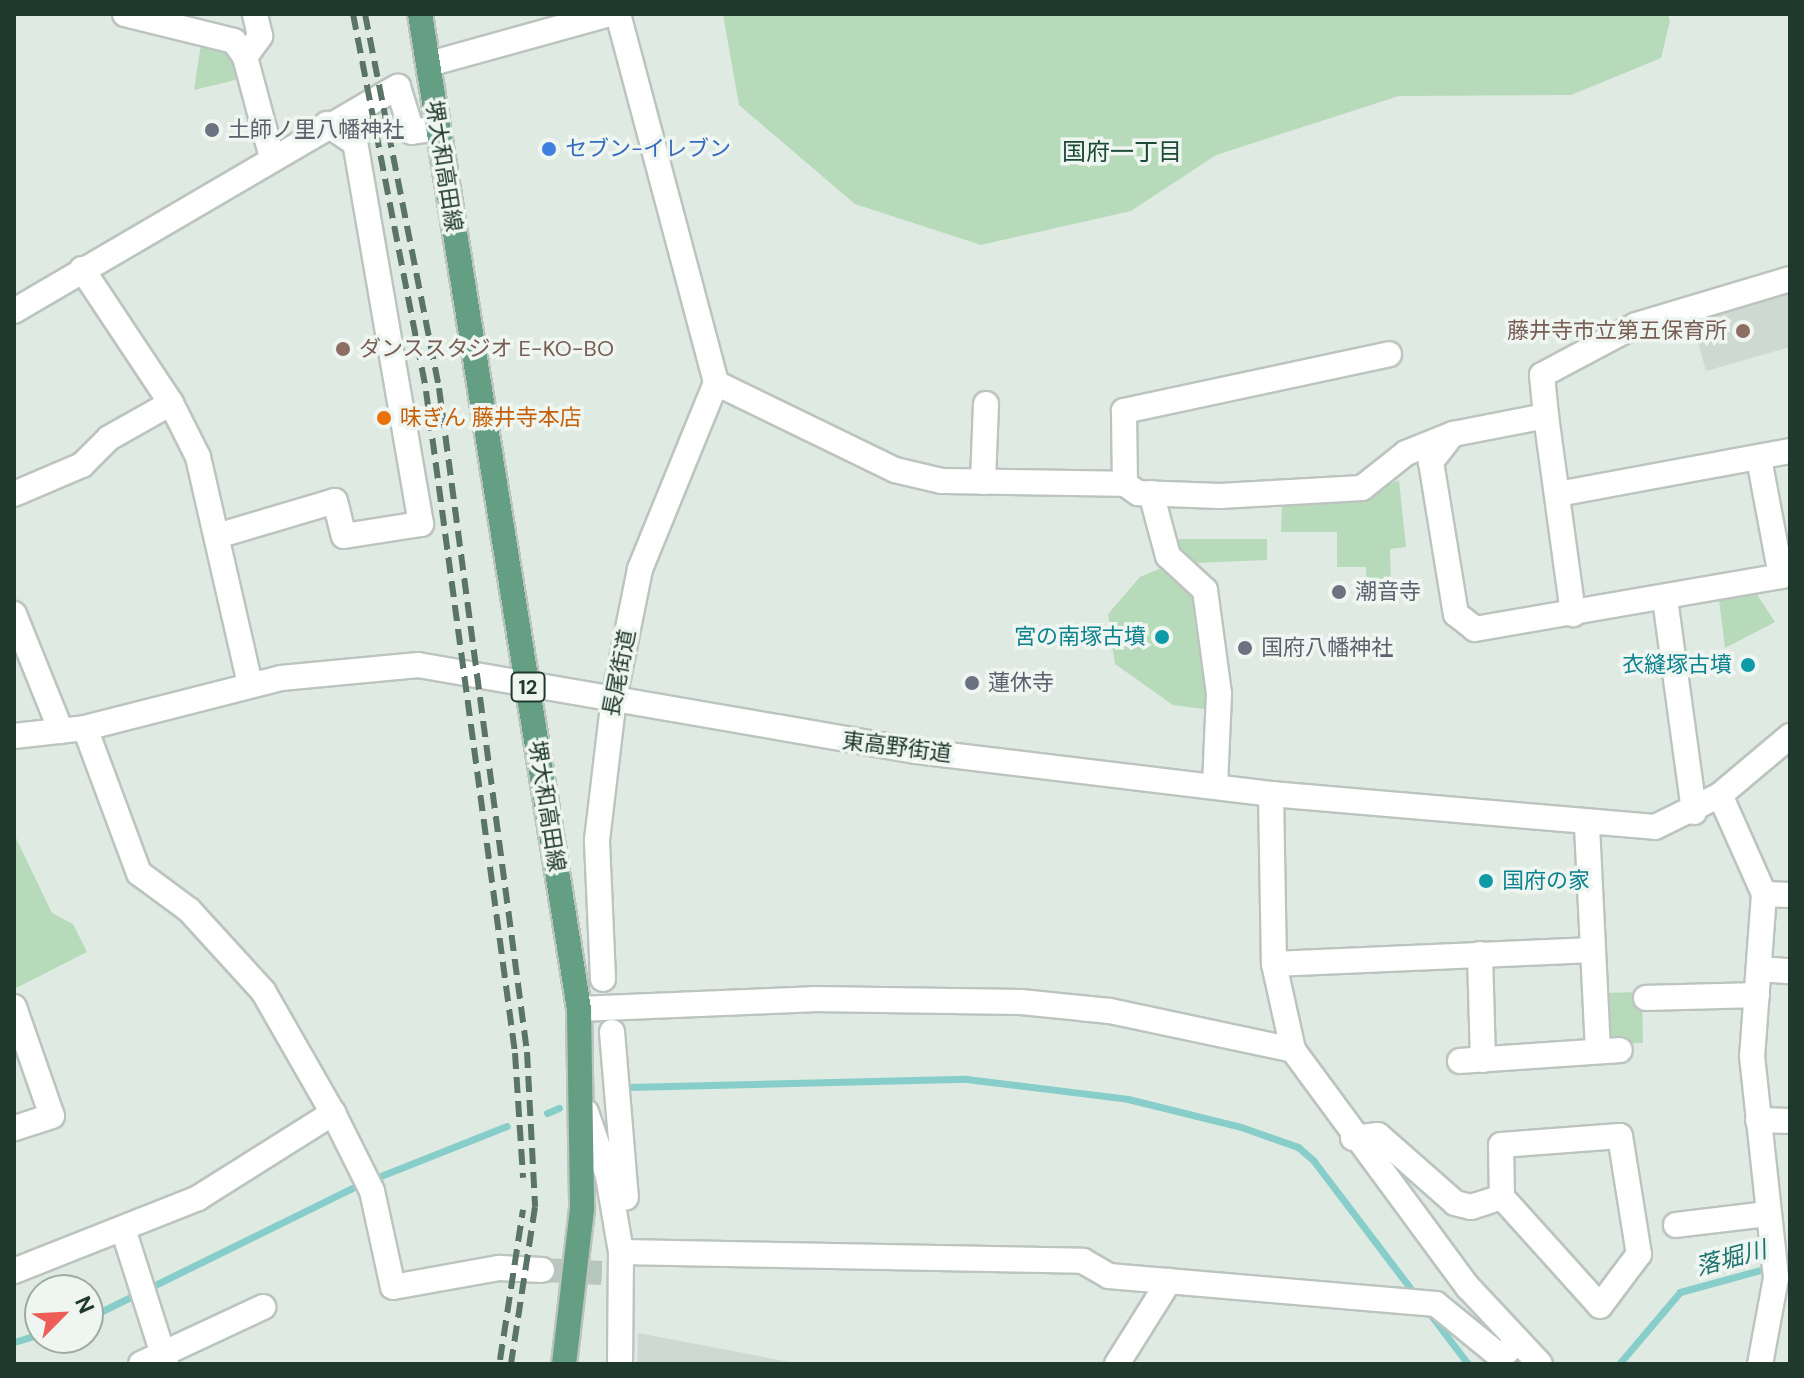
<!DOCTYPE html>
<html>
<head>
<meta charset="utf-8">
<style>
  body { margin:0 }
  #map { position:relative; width:1804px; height:1378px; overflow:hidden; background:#deeae2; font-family:"DM Sans","Noto Sans JP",sans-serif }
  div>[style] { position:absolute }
  .built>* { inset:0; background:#cdd9d1 }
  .green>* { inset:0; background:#b7daba }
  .stream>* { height:7px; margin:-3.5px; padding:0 3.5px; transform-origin:3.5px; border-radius:3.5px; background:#87ceca }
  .minor-tunnel>* { height:24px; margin-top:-12px; transform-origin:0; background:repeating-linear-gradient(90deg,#b8c7be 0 24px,transparent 0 36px) }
  .roads { filter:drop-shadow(2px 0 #bcc4c0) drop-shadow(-2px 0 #bcc4c0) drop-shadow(0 2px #bcc4c0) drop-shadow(0 -2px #bcc4c0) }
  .minor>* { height:24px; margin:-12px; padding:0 12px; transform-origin:12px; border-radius:12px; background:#fff }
  .tertiary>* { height:24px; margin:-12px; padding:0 12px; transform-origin:12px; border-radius:12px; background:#fff }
  .primary>* { height:24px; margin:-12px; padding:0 12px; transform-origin:12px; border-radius:12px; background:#649e83 }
  .rail>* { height:6px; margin-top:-3px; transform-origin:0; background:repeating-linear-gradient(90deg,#5a7568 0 16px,transparent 0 24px) }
  .dots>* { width:22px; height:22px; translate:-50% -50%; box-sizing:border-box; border:4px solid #eff6f1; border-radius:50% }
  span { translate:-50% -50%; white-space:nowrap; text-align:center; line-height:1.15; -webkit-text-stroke:7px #eff6f1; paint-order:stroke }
  .shield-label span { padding:2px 6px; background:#eff6f1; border:2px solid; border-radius:6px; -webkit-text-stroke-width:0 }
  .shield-label { font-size:20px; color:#20392d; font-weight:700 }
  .worship-label { font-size:22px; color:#5b616d }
  .left { translate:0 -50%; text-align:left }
  .shop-label { font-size:22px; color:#366cbe }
  .street-label { font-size:22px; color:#20392d }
  .education-label { font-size:22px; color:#785e54 }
  .right { translate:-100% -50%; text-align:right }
  .food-label { font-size:22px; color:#c56008 }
  .culture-label { font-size:22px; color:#0d838f }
  .neighbourhood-label { font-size:24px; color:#1d4a36 }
  .water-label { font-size:24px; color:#1d726f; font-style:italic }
  .frame { position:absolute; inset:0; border:16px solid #20392d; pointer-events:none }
  .north { position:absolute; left:24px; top:1274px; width:80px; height:80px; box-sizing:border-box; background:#eff6f1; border:2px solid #9caaa3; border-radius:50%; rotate:66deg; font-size:22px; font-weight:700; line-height:32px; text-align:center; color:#20392d }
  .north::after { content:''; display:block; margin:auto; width:28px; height:36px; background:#ee5e58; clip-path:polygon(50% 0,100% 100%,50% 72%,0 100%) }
</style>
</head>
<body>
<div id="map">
  <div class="built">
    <div style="clip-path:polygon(1790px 286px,1790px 347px,1706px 371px,1690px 314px)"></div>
    <div style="clip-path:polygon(638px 1333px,800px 1364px,637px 1364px)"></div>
  </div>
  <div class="green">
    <div style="clip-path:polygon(723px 14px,1668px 14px,1670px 21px,1661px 58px,1571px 95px,1399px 96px,1216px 155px,1131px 211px,981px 245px,855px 204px,739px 105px)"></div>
    <div style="clip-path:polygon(201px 44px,229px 49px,242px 62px,239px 79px,194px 90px)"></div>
    <div style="clip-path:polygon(1399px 480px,1406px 547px,1390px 549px,1391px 586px,1367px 587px,1366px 567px,1337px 567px,1337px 532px,1281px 532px,1282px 503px,1375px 491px)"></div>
    <div style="clip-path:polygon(1169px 539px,1267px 539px,1267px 560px,1194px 563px,1181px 560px)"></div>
    <div style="clip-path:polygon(1164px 567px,1196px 592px,1212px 710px,1173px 705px,1115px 664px,1108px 614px,1140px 577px)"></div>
    <div style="clip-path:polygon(1756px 593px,1775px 622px,1725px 648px,1719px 600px)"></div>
    <div style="clip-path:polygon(14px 834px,52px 913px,73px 924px,87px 952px,14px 989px)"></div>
    <div style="clip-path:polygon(1642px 992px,1643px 1043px,1607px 1044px,1606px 993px)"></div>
  </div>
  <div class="stream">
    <div style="left:628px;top:1087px;width:338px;rotate:-1.4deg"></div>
    <div style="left:966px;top:1079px;width:163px;rotate:7deg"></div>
    <div style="left:1128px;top:1099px;width:116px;rotate:13.9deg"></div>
    <div style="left:1241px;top:1127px;width:60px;rotate:19.3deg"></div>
    <div style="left:1298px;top:1147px;width:20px;rotate:41deg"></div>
    <div style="left:1313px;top:1160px;width:172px;rotate:52.8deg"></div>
    <div style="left:547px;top:1113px;width:13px;rotate:-23deg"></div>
    <div style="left:1427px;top:1310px;width:68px;rotate:52.8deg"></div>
    <div style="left:88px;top:1318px;width:301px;rotate:-26.2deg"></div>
    <div style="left:358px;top:1185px;width:160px;rotate:-21.6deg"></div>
    <div style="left:14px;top:1342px;width:27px;rotate:-17deg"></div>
    <div style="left:1619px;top:1364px;width:94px;rotate:-49.7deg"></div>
    <div style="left:1680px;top:1292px;width:114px;rotate:-15.3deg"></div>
  </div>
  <div class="minor-tunnel">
    <div style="left:542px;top:1270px;width:60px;rotate:2.9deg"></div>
  </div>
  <div class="roads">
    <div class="minor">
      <div style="left:125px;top:14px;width:112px;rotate:13.9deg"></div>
      <div style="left:234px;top:41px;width:19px;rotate:55deg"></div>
      <div style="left:245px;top:57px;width:105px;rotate:75deg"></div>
      <div style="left:618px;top:14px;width:382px;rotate:75.1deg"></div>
      <div style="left:716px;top:383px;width:199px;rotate:25.9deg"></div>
      <div style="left:895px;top:470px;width:48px;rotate:13.2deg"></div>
      <div style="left:942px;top:481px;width:183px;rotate:0.9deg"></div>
      <div style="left:1125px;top:484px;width:73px;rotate:-90.8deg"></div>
      <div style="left:1124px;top:411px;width:271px;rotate:-12.1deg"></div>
      <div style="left:245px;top:57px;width:26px;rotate:-54deg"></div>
      <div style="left:260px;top:36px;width:23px;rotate:-103deg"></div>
      <div style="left:429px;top:64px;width:187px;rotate:-15.5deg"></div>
      <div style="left:82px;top:269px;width:161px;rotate:56.4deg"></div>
      <div style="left:171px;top:403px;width:60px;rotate:63.4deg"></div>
      <div style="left:198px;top:457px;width:233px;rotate:77.1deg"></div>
      <div style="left:14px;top:311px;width:445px;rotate:-30.3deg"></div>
      <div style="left:398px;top:87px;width:47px;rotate:72.7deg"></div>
      <div style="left:412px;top:132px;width:26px;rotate:-9deg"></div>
      <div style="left:1546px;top:416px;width:200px;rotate:82.2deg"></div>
      <div style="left:1451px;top:436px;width:33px;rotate:128deg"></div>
      <div style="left:1431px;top:462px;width:154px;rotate:80.7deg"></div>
      <div style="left:1456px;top:614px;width:24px;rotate:38deg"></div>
      <div style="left:1475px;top:629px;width:311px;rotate:-9.8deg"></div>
      <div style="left:1781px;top:576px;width:120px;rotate:-100.6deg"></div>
      <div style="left:983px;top:482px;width:78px;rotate:-87.8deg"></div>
      <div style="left:1125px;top:484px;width:16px;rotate:35deg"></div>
      <div style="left:1138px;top:493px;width:82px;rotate:2.1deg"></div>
      <div style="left:1220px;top:496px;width:142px;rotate:-3.2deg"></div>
      <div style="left:1362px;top:488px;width:56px;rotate:-38.5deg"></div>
      <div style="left:1406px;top:453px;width:51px;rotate:-22deg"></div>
      <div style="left:1453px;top:434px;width:95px;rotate:-11deg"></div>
      <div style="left:1546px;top:416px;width:41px;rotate:-95.6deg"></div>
      <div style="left:1542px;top:375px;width:106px;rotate:-28deg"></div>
      <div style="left:1636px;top:325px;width:161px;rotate:-16.6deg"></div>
      <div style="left:1151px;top:493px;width:65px;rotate:74.9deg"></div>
      <div style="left:1168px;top:556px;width:50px;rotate:42.6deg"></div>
      <div style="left:1205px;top:590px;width:105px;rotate:82.3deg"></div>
      <div style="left:1219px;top:694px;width:91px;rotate:92.5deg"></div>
      <div style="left:14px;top:494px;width:74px;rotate:-23.1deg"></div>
      <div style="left:82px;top:465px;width:38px;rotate:-45deg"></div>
      <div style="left:109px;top:438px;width:71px;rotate:-29.4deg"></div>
      <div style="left:1558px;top:494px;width:236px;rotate:-10.5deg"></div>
      <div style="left:217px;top:536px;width:123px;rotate:-16.5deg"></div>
      <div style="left:335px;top:501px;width:36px;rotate:76deg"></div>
      <div style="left:344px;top:536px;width:78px;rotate:-8.9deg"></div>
      <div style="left:421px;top:524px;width:387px;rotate:-99.8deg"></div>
      <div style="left:355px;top:143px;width:34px;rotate:-146deg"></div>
      <div style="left:1665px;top:599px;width:215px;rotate:82.2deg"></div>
      <div style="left:14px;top:614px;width:126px;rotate:68.1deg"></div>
      <div style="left:85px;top:728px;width:155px;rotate:69.6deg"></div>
      <div style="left:139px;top:873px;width:62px;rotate:36.5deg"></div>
      <div style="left:189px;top:910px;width:110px;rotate:47.6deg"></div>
      <div style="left:263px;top:991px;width:141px;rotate:60.2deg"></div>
      <div style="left:333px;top:1113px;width:87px;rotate:63.4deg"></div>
      <div style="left:372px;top:1191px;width:98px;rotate:77.7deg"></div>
      <div style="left:393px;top:1287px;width:108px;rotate:-10.2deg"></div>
      <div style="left:499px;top:1268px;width:43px;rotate:2.7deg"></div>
      <div style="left:14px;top:736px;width:71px;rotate:-6.4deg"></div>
      <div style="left:85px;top:728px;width:202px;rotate:-14.3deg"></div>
      <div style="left:281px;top:678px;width:138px;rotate:-5.4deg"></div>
      <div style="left:418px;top:665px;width:505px;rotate:9.8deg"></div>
      <div style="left:916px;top:751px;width:358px;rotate:6.9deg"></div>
      <div style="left:1271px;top:794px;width:385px;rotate:4.9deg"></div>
      <div style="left:1655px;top:827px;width:72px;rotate:-26.2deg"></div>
      <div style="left:1720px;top:795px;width:92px;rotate:-40.1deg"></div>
      <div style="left:1271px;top:794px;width:170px;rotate:89deg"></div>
      <div style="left:1274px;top:964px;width:88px;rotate:77.5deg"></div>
      <div style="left:1720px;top:795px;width:108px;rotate:66deg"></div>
      <div style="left:1764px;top:894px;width:162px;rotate:94.2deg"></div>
      <div style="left:1752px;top:1056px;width:223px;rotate:83.8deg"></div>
      <div style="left:1776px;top:1278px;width:87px;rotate:100.5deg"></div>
      <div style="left:1587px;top:826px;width:225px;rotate:87.2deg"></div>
      <div style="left:1764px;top:894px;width:26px;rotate:2deg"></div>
      <div style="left:1480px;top:954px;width:106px;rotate:88.4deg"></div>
      <div style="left:1274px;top:964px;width:319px;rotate:-2.5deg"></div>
      <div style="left:1759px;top:969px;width:31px;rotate:4deg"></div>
      <div style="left:603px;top:979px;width:139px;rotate:-92.5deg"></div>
      <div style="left:597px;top:840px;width:143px;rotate:-83.2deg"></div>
      <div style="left:614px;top:698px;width:132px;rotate:-78.6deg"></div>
      <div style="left:640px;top:569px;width:201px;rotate:-67.8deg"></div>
      <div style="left:1646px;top:998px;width:111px;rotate:-1.5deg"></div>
      <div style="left:14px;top:1007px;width:115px;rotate:70.8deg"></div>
      <div style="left:52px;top:1116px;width:40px;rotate:162deg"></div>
      <div style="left:612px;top:1032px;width:166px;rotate:85.2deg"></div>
      <div style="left:1460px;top:1061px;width:160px;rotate:-3.9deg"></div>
      <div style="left:586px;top:1112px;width:68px;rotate:71deg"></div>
      <div style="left:608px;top:1176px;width:77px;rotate:80.3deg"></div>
      <div style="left:621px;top:1252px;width:112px;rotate:90.5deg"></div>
      <div style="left:1758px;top:1120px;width:32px;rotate:2deg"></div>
      <div style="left:1620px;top:1136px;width:120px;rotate:80.9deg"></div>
      <div style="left:1639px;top:1254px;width:65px;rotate:126.9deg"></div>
      <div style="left:1600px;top:1306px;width:147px;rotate:-132deg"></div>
      <div style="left:1502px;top:1197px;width:52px;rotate:-91.1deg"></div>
      <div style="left:1501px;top:1145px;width:119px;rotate:-4.3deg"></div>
      <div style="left:1353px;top:1138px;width:25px;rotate:-7deg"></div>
      <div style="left:1378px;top:1135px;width:103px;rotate:41.4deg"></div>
      <div style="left:1455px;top:1203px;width:16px;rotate:14deg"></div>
      <div style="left:1471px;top:1207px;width:33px;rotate:-18deg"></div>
      <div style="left:1676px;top:1225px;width:92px;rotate:-6.9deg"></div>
      <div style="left:124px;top:1232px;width:139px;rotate:72.3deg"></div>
      <div style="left:621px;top:1252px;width:462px;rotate:1.1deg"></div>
      <div style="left:1083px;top:1261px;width:30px;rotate:30deg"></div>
      <div style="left:1109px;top:1276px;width:328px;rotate:4.9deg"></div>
      <div style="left:1436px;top:1304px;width:84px;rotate:39.2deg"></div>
      <div style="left:1501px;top:1357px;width:23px;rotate:-43deg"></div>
      <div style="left:14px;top:1271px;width:198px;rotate:-21.6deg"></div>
      <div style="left:198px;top:1198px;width:160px;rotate:-32.2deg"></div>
      <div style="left:141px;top:1364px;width:135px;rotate:-25deg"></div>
      <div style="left:1117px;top:1364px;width:98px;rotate:-57.9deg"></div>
    </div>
    <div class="tertiary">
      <div style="left:579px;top:1009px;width:234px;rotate:-2.4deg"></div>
      <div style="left:813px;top:999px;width:208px;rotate:0.8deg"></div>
      <div style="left:1021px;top:1002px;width:89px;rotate:5.8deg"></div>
      <div style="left:1110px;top:1011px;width:187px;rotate:12deg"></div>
      <div style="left:1293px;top:1050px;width:295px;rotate:53.6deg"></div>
      <div style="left:1468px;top:1287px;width:105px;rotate:46.9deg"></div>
    </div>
    <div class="primary">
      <div style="left:420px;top:14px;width:1008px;rotate:80.92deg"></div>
      <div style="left:579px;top:1009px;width:200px;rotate:89.1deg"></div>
      <div style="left:582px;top:1209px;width:156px;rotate:96.6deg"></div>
    </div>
  </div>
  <div class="rail">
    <div style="left:353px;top:14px;width:384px;rotate:79deg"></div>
    <div style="left:426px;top:391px;width:668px;rotate:82.34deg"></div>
    <div style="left:515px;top:1053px;width:125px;rotate:86.3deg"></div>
    <div style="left:365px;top:14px;width:381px;rotate:78.8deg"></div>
    <div style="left:439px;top:388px;width:670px;rotate:82.45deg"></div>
    <div style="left:527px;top:1052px;width:155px;rotate:87deg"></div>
    <div style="left:535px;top:1207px;width:159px;rotate:98.7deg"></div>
    <div style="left:500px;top:1360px;width:152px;rotate:-81.3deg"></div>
  </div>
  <div class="dots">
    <div style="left:212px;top:130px;background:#6b7280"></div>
    <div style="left:549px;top:149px;background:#3f7fe0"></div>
    <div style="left:1743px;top:331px;background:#8d6e63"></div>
    <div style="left:343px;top:349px;background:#8d6e63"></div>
    <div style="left:384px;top:418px;background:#e8710a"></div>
    <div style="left:1339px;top:592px;background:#6b7280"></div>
    <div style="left:1162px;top:637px;background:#0f9aa8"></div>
    <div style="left:1245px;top:648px;background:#6b7280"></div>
    <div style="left:1748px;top:665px;background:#0f9aa8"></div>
    <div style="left:972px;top:683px;background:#6b7280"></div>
    <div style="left:1486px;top:881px;background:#0f9aa8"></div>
  </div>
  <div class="shield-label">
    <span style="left:528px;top:687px">12</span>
  </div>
  <div class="worship-label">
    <span class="left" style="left:228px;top:130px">土師ノ里八幡神社</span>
    <span class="left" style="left:1355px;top:592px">潮音寺</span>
    <span class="left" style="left:1261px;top:648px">国府八幡神社</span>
    <span class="left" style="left:988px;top:683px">蓮休寺</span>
  </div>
  <div class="shop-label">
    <span class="left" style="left:565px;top:149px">セブン-イレブン</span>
  </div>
  <div class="street-label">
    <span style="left:444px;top:166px;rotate:81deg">堺大和高田線</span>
    <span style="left:619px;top:673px;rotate:-79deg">長尾街道</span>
    <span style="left:897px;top:747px;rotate:7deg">東高野街道</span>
    <span style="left:547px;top:806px;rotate:81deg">堺大和高田線</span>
  </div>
  <div class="education-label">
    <span class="right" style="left:1727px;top:331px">藤井寺市立第五保育所</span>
    <span class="left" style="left:359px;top:349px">ダンススタジオ E-KO-BO</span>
  </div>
  <div class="food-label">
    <span class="left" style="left:400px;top:418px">味ぎん 藤井寺本店</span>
  </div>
  <div class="culture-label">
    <span class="right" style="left:1146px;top:637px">宮の南塚古墳</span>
    <span class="right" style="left:1732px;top:665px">衣縫塚古墳</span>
    <span class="left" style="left:1502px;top:881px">国府の家</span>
  </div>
  <div class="neighbourhood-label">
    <span style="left:1122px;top:152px">国府一丁目</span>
  </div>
  <div class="water-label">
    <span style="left:1731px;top:1258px;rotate:-15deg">落堀川</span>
  </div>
  <div class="frame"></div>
  <div class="north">N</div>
</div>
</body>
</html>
